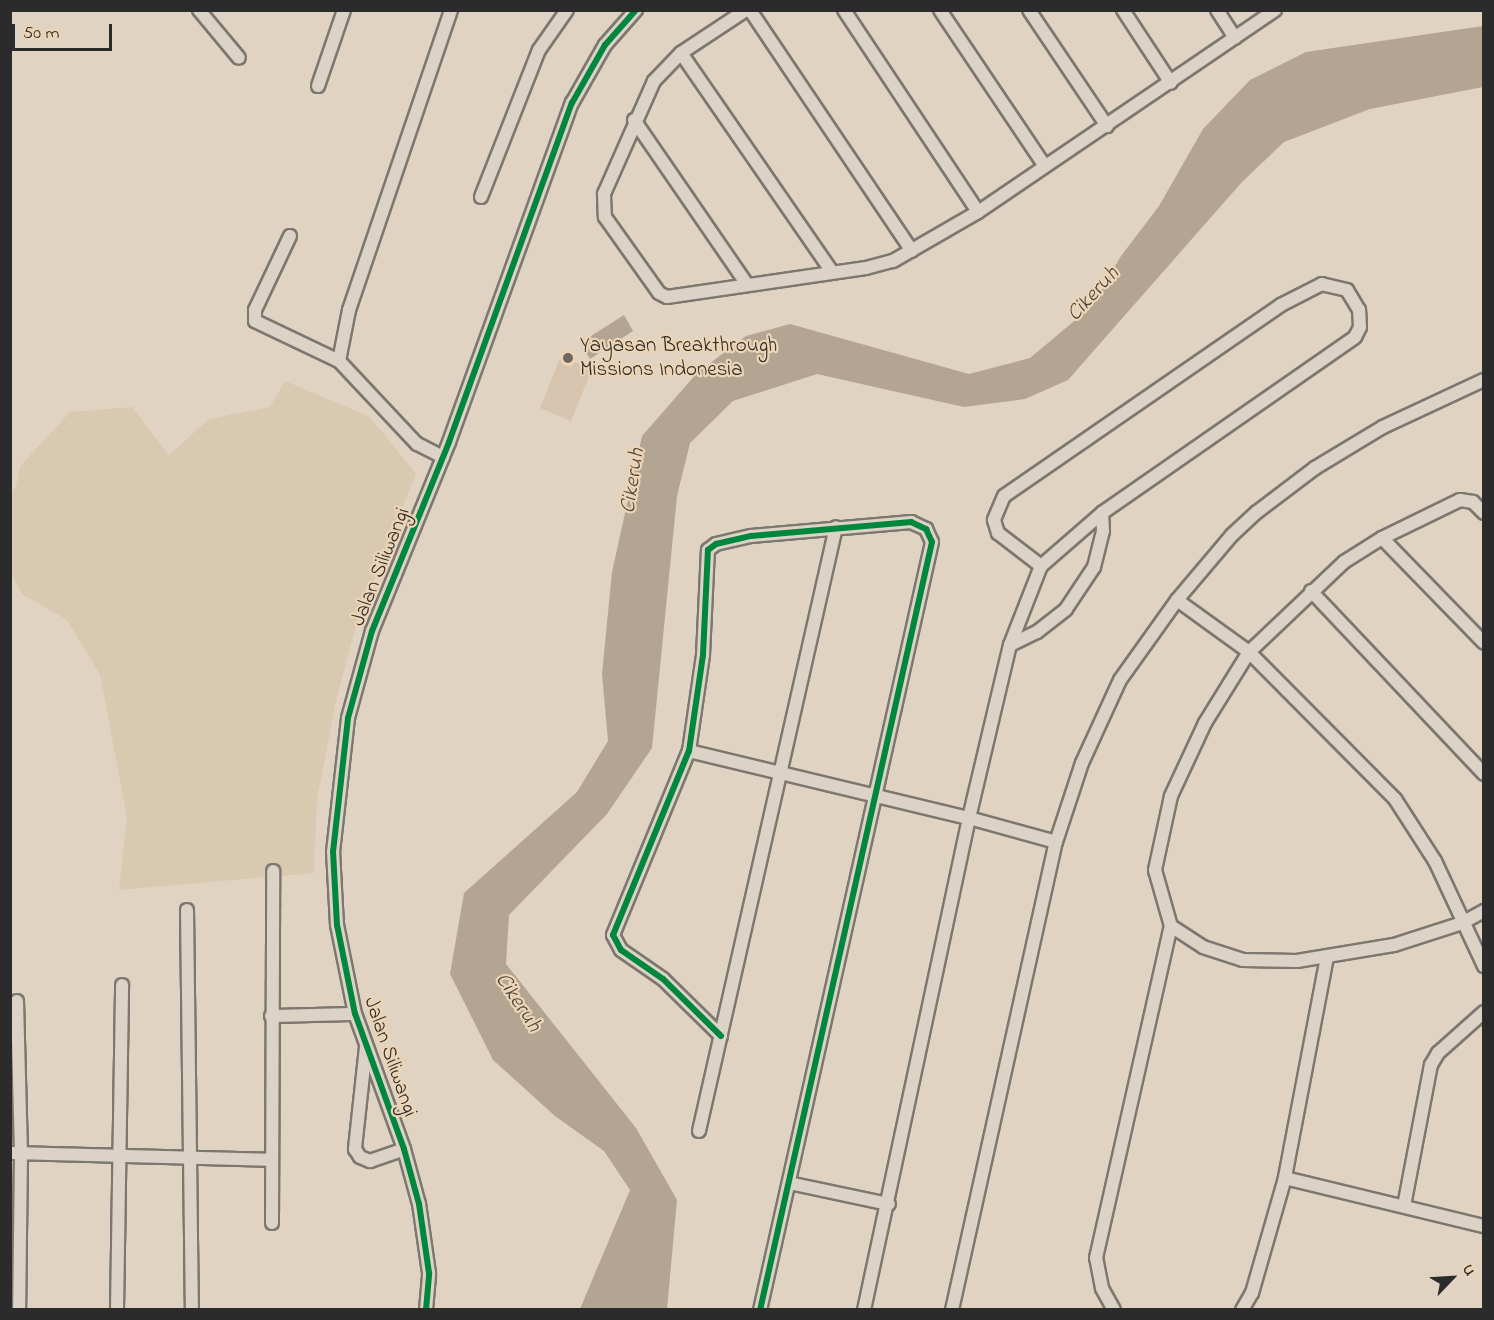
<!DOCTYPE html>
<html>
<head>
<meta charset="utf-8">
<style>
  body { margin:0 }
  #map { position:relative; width:1494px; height:1320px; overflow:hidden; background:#e0d3c2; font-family:"Indie Flower",sans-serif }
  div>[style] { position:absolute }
  .built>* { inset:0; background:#dac9b1 }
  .green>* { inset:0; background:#d6c4af }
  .water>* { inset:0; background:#b4a593 }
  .roads { filter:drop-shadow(2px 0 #7c776f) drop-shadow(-2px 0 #7c776f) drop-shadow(0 2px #7c776f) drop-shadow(0 -2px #7c776f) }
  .street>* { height:12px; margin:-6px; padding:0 6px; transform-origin:6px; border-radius:6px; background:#dcd2c6 }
  .cycleway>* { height:6px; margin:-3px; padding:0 3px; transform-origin:3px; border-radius:3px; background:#00873e }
  .dots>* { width:16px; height:16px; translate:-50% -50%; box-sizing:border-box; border:3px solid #edd4b5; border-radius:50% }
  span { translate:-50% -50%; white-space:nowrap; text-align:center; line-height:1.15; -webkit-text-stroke:4.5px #edd4b5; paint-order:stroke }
  .poi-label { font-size:21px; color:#2b2b2b }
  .left { translate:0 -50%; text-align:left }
  .street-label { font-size:21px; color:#2b2b2b }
  .water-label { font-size:22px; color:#484440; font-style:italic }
  .frame { position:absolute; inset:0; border:12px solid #2b2b2b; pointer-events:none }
  .north { position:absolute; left:1422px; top:1248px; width:60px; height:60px; -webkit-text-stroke:4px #edd4b5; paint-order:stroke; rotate:65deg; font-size:16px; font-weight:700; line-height:24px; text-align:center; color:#2b2b2b }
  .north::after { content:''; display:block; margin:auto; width:21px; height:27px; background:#2b2b2b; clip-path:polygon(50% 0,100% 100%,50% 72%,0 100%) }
  .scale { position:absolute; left:12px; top:24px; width:100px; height:27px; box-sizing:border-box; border:3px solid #2b2b2b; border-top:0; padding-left:8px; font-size:18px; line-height:21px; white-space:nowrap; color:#2b2b2b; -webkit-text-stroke:4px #edd4b5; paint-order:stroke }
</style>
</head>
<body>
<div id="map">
  <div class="built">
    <div style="clip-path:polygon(285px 381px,370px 417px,416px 474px,357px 622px,336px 701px,317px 799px,314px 873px,119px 890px,127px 818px,100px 674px,67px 620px,22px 594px,12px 575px,10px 493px,16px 487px,21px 465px,70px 412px,132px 407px,169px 455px,209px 419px,270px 407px)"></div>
  </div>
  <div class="green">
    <div style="clip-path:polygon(561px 356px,592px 369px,571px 421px,540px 408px)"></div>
  </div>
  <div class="water">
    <div style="clip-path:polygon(1483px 26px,1483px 87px,1370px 109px,1284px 142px,1242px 182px,1068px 380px,1025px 399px,964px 407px,817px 374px,733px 401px,690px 443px,677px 496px,652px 748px,607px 814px,509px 915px,506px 964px,636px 1128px,677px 1200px,667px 1309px,580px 1309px,630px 1190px,604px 1151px,555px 1116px,493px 1060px,450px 974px,464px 893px,577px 792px,608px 741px,602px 674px,612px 572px,642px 436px,697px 373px,746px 336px,790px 324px,969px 374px,1030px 358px,1091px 307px,1121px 256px,1159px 206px,1203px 129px,1250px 80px,1306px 52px)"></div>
    <div style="clip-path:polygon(624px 315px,633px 331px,590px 359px,580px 343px)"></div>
  </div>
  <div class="roads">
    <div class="street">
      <div style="left:199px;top:10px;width:62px;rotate:50.2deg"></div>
      <div style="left:746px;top:10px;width:78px;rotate:146.5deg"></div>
      <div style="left:681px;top:53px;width:39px;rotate:134deg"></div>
      <div style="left:654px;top:81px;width:124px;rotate:113.9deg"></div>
      <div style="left:604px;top:194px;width:23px;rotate:88deg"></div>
      <div style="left:605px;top:217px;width:93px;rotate:54.6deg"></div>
      <div style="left:659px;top:293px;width:9px;rotate:27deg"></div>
      <div style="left:667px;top:297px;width:201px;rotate:-8.3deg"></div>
      <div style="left:866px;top:268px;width:28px;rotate:-15deg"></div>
      <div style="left:893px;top:261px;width:98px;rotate:-30deg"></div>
      <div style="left:978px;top:212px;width:359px;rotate:-34.2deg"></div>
      <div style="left:750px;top:10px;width:290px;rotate:56.1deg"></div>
      <div style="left:844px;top:10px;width:242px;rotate:56.4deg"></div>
      <div style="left:940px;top:10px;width:188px;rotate:56.1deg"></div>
      <div style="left:1029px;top:10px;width:140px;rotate:56.1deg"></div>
      <div style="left:1123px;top:10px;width:87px;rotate:56.7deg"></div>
      <div style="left:1217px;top:10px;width:33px;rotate:57deg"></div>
      <div style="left:681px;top:53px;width:266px;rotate:55.4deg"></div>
      <div style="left:318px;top:86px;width:80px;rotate:-71.1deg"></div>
      <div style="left:634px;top:120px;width:198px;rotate:55.5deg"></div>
      <div style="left:481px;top:197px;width:158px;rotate:-68.5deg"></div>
      <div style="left:539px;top:50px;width:49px;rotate:-55deg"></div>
      <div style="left:290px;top:236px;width:82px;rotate:115.3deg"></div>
      <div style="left:255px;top:310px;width:11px;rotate:90deg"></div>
      <div style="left:255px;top:321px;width:93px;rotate:25.5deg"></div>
      <div style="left:443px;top:457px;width:29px;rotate:-153deg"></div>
      <div style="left:417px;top:444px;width:114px;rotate:-133.2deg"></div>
      <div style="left:339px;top:361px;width:52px;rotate:-78.9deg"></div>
      <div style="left:349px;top:310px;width:317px;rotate:-71.2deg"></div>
      <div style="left:1484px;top:513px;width:16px;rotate:-135deg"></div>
      <div style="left:1473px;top:502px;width:13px;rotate:-171deg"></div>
      <div style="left:1460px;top:500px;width:87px;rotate:154deg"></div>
      <div style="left:1382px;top:538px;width:45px;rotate:147.7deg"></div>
      <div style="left:1344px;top:562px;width:131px;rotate:136.5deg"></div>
      <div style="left:1249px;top:652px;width:84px;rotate:121.8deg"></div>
      <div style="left:1205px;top:723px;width:81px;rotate:115deg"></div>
      <div style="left:1171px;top:796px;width:76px;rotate:102.2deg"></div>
      <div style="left:1155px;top:870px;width:58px;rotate:74.1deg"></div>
      <div style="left:1171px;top:926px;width:38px;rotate:33deg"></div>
      <div style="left:1203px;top:947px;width:42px;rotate:18deg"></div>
      <div style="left:1243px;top:960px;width:54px;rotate:1.1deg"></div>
      <div style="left:1297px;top:961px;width:98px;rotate:-9.4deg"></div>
      <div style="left:1394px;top:945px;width:71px;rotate:-17.9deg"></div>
      <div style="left:1462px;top:923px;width:25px;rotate:-29deg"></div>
      <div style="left:1382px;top:538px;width:146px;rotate:45.8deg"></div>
      <div style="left:1311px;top:591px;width:252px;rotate:46.6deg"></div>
      <div style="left:1177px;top:600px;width:89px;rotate:35.8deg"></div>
      <div style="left:1249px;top:652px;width:207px;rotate:45.2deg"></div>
      <div style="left:1395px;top:799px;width:74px;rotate:57.2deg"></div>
      <div style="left:1435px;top:861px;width:116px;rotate:65deg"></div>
      <div style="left:1010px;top:645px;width:30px;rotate:-26deg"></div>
      <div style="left:1037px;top:632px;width:37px;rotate:-38deg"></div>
      <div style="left:1066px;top:609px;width:50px;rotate:-56.3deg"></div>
      <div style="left:1094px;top:567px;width:37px;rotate:-76deg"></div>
      <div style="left:1103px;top:531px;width:18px;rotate:-93deg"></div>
      <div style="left:689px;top:751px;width:288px;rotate:13.5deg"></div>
      <div style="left:969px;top:818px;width:178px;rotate:-76.7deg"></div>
      <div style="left:1010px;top:645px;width:85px;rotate:-68.6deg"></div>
      <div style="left:1041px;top:566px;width:81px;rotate:-41deg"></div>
      <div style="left:1102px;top:513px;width:308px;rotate:-34.8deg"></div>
      <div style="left:1355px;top:337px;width:11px;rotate:-63deg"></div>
      <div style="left:1360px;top:327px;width:17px;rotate:-93deg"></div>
      <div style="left:1359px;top:310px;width:23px;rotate:-121deg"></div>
      <div style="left:1347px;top:290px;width:26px;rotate:-167deg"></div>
      <div style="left:1322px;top:284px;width:46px;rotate:152.9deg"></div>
      <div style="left:1281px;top:305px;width:336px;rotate:145.4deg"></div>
      <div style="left:1004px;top:496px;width:26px;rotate:113deg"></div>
      <div style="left:994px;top:520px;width:14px;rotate:73deg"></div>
      <div style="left:998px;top:533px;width:54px;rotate:37.5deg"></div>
      <div style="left:187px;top:910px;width:400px;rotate:89.3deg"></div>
      <div style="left:1327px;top:957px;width:225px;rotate:100.8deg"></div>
      <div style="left:1285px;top:1178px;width:205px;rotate:13.6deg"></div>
      <div style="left:17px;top:1001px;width:153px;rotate:88.5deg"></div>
      <div style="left:21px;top:1154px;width:156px;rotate:90.7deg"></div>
      <div style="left:271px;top:1016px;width:84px;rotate:-1.4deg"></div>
      <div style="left:721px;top:1036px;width:81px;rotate:-135.5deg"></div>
      <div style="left:663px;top:979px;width:51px;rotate:-145.4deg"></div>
      <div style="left:621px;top:950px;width:17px;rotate:-118deg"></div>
      <div style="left:613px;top:935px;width:199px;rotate:-67.6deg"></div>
      <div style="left:689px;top:751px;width:97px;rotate:-81.7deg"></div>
      <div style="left:703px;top:655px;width:105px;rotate:-87.3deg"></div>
      <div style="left:708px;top:550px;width:10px;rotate:-37deg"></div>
      <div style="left:716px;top:544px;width:36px;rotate:-13deg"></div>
      <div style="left:751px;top:536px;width:161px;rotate:-5deg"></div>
      <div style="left:911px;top:522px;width:17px;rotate:25deg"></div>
      <div style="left:926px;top:529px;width:14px;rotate:65deg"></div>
      <div style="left:932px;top:542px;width:787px;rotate:102.62deg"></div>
      <div style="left:366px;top:1047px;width:103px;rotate:96.2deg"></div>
      <div style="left:355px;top:1149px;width:9px;rotate:58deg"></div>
      <div style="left:360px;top:1157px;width:11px;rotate:22deg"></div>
      <div style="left:370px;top:1161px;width:36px;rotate:-19deg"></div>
      <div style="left:699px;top:1131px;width:619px;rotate:-77.22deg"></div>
      <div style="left:10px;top:1153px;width:261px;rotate:1.5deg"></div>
      <div style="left:789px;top:1183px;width:102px;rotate:11.9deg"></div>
      <div style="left:1404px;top:1206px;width:144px;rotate:-79.2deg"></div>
      <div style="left:1431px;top:1065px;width:14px;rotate:-60deg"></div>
      <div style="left:1438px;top:1053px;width:62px;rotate:-41.7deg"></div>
      <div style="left:272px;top:1223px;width:352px;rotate:-89.8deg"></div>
      <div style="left:117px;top:1310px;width:325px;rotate:-89.1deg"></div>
      <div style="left:426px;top:1310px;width:37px;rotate:-85deg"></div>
      <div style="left:429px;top:1273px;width:70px;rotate:-98.2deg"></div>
      <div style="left:419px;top:1204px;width:57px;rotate:-105.3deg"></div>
      <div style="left:404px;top:1149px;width:144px;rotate:-109.9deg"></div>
      <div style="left:355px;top:1014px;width:91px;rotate:-101.4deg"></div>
      <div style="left:337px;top:925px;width:73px;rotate:-93.1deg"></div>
      <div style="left:333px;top:852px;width:135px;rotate:-83.6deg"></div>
      <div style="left:348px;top:718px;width:90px;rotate:-74.6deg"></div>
      <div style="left:372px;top:631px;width:204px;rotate:-67.8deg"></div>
      <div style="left:449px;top:442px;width:361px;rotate:-70.1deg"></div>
      <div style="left:572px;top:103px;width:67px;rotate:-60.4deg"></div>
      <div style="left:605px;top:45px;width:47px;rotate:-48.5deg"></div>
      <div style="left:864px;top:1310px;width:503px;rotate:-77.95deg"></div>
      <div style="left:969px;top:818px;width:90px;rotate:15.4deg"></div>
      <div style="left:952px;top:1310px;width:479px;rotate:-77.5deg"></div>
      <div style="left:1056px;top:842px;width:83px;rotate:-71.8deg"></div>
      <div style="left:1082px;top:763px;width:91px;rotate:-65.4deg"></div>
      <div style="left:1120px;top:680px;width:98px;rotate:-54.5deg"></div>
      <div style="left:1177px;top:600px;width:85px;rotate:-49.8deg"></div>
      <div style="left:1232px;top:535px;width:34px;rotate:-43deg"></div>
      <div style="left:1257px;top:512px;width:73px;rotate:-37.2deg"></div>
      <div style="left:1315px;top:468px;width:79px;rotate:-31.1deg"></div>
      <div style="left:1383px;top:427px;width:111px;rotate:-25deg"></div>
      <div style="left:1114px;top:1310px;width:25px;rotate:-119deg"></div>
      <div style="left:1102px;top:1288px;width:31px;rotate:-101deg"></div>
      <div style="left:1096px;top:1258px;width:340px;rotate:-77.3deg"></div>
      <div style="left:1242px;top:1310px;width:20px;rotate:-60deg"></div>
      <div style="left:1252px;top:1293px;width:120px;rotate:-74deg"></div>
    </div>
  </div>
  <div class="cycleway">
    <div style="left:721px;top:1036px;width:81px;rotate:-135.5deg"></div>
    <div style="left:663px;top:979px;width:51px;rotate:-145.4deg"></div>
    <div style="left:621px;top:950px;width:17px;rotate:-118deg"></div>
    <div style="left:613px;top:935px;width:199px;rotate:-67.6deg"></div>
    <div style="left:689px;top:751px;width:97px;rotate:-81.7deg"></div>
    <div style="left:703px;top:655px;width:105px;rotate:-87.3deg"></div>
    <div style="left:708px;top:550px;width:10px;rotate:-37deg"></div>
    <div style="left:716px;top:544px;width:36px;rotate:-13deg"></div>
    <div style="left:751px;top:536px;width:161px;rotate:-5deg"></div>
    <div style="left:911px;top:522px;width:17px;rotate:25deg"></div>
    <div style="left:926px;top:529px;width:14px;rotate:65deg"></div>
    <div style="left:932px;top:542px;width:787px;rotate:102.62deg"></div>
    <div style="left:426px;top:1310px;width:37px;rotate:-85deg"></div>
    <div style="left:429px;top:1273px;width:70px;rotate:-98.2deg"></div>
    <div style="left:419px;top:1204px;width:57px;rotate:-105.3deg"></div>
    <div style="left:404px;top:1149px;width:144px;rotate:-109.9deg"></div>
    <div style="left:355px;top:1014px;width:91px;rotate:-101.4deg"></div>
    <div style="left:337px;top:925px;width:73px;rotate:-93.1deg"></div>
    <div style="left:333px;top:852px;width:135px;rotate:-83.6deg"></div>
    <div style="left:348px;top:718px;width:90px;rotate:-74.6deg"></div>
    <div style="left:372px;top:631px;width:204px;rotate:-67.8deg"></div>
    <div style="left:449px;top:442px;width:361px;rotate:-70.1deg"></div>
    <div style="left:572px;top:103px;width:67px;rotate:-60.4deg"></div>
    <div style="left:605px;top:45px;width:47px;rotate:-48.5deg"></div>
  </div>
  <div class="dots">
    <div style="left:568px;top:358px;background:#6a6660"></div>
  </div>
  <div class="poi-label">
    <span class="left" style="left:580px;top:358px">Yayasan Breakthrough<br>Missions Indonesia</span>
  </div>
  <div class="street-label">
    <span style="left:381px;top:567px;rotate:-68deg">Jalan Siliwangi</span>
    <span style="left:390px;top:1057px;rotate:71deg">Jalan Siliwangi</span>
  </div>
  <div class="water-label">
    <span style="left:1094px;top:295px;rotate:-47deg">Cikeruh</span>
    <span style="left:634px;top:481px;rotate:-81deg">Cikeruh</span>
    <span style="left:517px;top:1003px;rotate:57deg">Cikeruh</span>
  </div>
  <div class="frame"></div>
  <div class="north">U</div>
  <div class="scale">50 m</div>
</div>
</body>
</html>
